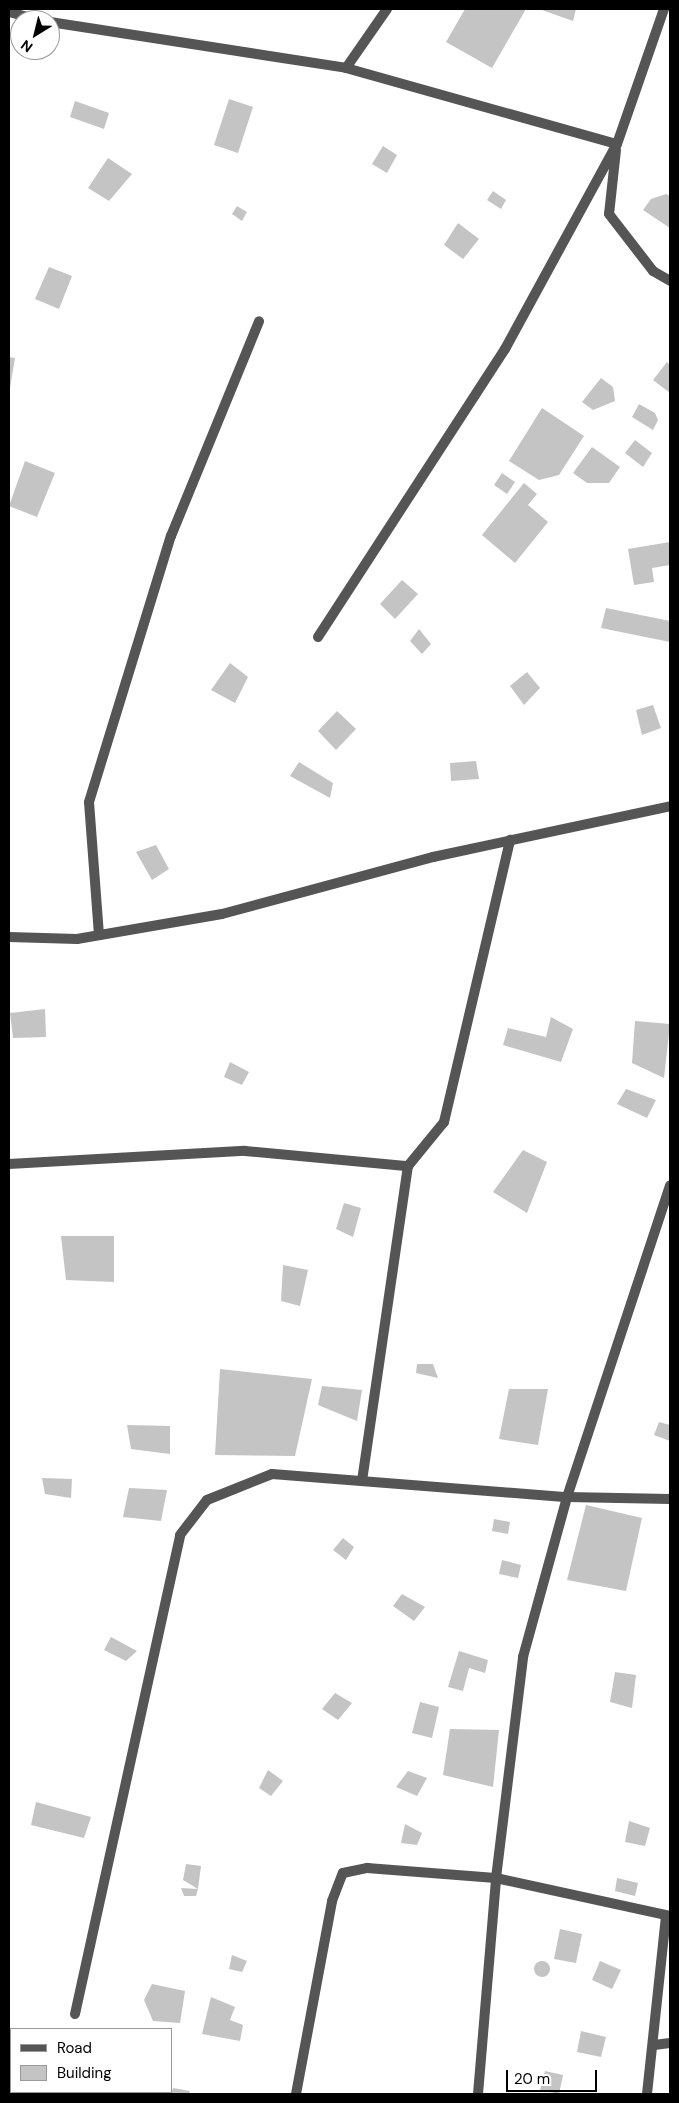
<!DOCTYPE html>
<html>
<head>
<meta charset="utf-8">
<style>
  body { margin:0 }
  #map { position:relative; width:679px; height:2103px; overflow:hidden; background:#fff; font-family:"DM Sans",sans-serif }
  div>[style] { position:absolute }
  .building>* { inset:0; background:#c4c4c4 }
  .round { border-radius:50% }
  .service>* { height:10px; margin:-5px; padding:0 5px; transform-origin:5px; border-radius:5px; background:#555 }
  .minor>* { height:10px; margin:-5px; padding:0 5px; transform-origin:5px; border-radius:5px; background:#555 }
  span { translate:-50% -50%; white-space:nowrap; text-align:center; line-height:1.15; -webkit-text-stroke:4px #fff; paint-order:stroke }
  .frame { position:absolute; inset:0; border:10px solid #000; pointer-events:none }
  .legend { position:absolute; left:10px; top:2028px; width:162px; height:65px; box-sizing:border-box; background:#fff; border:1px solid #999; margin:0; padding:6px 9px; list-style:none; font-size:15px; color:#000 }
  .legend li { display:flex; align-items:center; gap:10px; height:25px }
  .legend b { width:25px; border:1px solid #999 }
  .north { position:absolute; left:10px; top:10px; width:50px; height:50px; box-sizing:border-box; background:#fff; border:1px solid #999; border-radius:50%; rotate:216deg; font-size:14px; font-weight:700; line-height:20px; text-align:center; color:#000 }
  .north::after { content:''; display:block; margin:auto; width:18px; height:22px; background:#000; clip-path:polygon(50% 0,100% 100%,50% 72%,0 100%) }
  .scale { position:absolute; left:506px; top:2070px; width:91px; height:22px; box-sizing:border-box; border:2px solid #000; border-top:0; padding-left:6px; font-size:15px; line-height:18px; white-space:nowrap; color:#000; -webkit-text-stroke:4px #fff; paint-order:stroke }
</style>
</head>
<body>
<div id="map">
  <div class="building">
    <div style="clip-path:polygon(465px 9px,526px 9px,492px 68px,446px 42px)"></div>
    <div style="clip-path:polygon(539px 9px,576px 9px,573px 21px)"></div>
    <div style="clip-path:polygon(229px 99px,253px 107px,238px 153px,214px 145px)"></div>
    <div style="clip-path:polygon(75px 101px,109px 113px,104px 129px,70px 117px)"></div>
    <div style="clip-path:polygon(383px 146px,397px 155px,387px 173px,372px 164px)"></div>
    <div style="clip-path:polygon(108px 158px,132px 174px,109px 201px,88px 188px)"></div>
    <div style="clip-path:polygon(493px 191px,506px 200px,501px 209px,487px 200px)"></div>
    <div style="clip-path:polygon(666px 194px,670px 196px,670px 228px,643px 210px,651px 199px)"></div>
    <div style="clip-path:polygon(237px 206px,247px 212px,242px 221px,232px 214px)"></div>
    <div style="clip-path:polygon(458px 223px,479px 239px,463px 259px,444px 245px)"></div>
    <div style="clip-path:polygon(49px 267px,72px 276px,59px 309px,35px 299px)"></div>
    <div style="clip-path:polygon(9px 357px,15px 358px,10px 388px,9px 388px)"></div>
    <div style="clip-path:polygon(667px 362px,670px 365px,670px 393px,653px 380px)"></div>
    <div style="clip-path:polygon(601px 378px,613px 387px,615px 401px,593px 410px,582px 402px)"></div>
    <div style="clip-path:polygon(639px 404px,655px 413px,658px 420px,653px 430px,632px 417px)"></div>
    <div style="clip-path:polygon(542px 408px,584px 436px,559px 475px,539px 480px,509px 461px)"></div>
    <div style="clip-path:polygon(635px 440px,652px 453px,643px 467px,625px 453px)"></div>
    <div style="clip-path:polygon(592px 447px,620px 467px,609px 483px,587px 483px,573px 473px)"></div>
    <div style="clip-path:polygon(25px 461px,55px 473px,37px 517px,9px 506px)"></div>
    <div style="clip-path:polygon(502px 473px,515px 482px,507px 494px,494px 485px)"></div>
    <div style="clip-path:polygon(524px 483px,537px 494px,528px 505px,548px 522px,515px 563px,482px 535px)"></div>
    <div style="clip-path:polygon(670px 542px,670px 565px,652px 568px,654px 582px,634px 585px,628px 549px)"></div>
    <div style="clip-path:polygon(402px 580px,418px 594px,395px 619px,380px 604px)"></div>
    <div style="clip-path:polygon(606px 608px,670px 621px,670px 642px,601px 628px)"></div>
    <div style="clip-path:polygon(419px 629px,431px 644px,422px 654px,410px 641px)"></div>
    <div style="clip-path:polygon(230px 663px,248px 677px,235px 703px,211px 690px)"></div>
    <div style="clip-path:polygon(527px 672px,540px 688px,524px 705px,510px 686px)"></div>
    <div style="clip-path:polygon(653px 705px,661px 728px,642px 735px,636px 710px)"></div>
    <div style="clip-path:polygon(337px 711px,356px 729px,336px 750px,318px 731px)"></div>
    <div style="clip-path:polygon(476px 761px,479px 779px,451px 781px,450px 763px)"></div>
    <div style="clip-path:polygon(299px 762px,333px 783px,330px 798px,290px 776px)"></div>
    <div style="clip-path:polygon(156px 845px,169px 869px,152px 880px,136px 852px)"></div>
    <div style="clip-path:polygon(45px 1009px,46px 1037px,13px 1038px,10px 1013px)"></div>
    <div style="clip-path:polygon(551px 1017px,573px 1029px,561px 1062px,503px 1045px,508px 1028px,546px 1037px)"></div>
    <div style="clip-path:polygon(635px 1021px,670px 1024px,664px 1078px,632px 1063px)"></div>
    <div style="clip-path:polygon(230px 1062px,249px 1072px,242px 1085px,224px 1077px)"></div>
    <div style="clip-path:polygon(626px 1089px,656px 1100px,647px 1118px,617px 1104px)"></div>
    <div style="clip-path:polygon(523px 1150px,547px 1162px,527px 1213px,493px 1192px)"></div>
    <div style="clip-path:polygon(344px 1203px,361px 1208px,353px 1237px,336px 1229px)"></div>
    <div style="clip-path:polygon(61px 1236px,114px 1236px,114px 1282px,66px 1280px)"></div>
    <div style="clip-path:polygon(283px 1265px,308px 1270px,300px 1306px,281px 1301px)"></div>
    <div style="clip-path:polygon(417px 1364px,433px 1364px,438px 1378px,416px 1373px)"></div>
    <div style="clip-path:polygon(220px 1369px,312px 1379px,295px 1456px,215px 1455px)"></div>
    <div style="clip-path:polygon(322px 1386px,362px 1390px,357px 1421px,318px 1405px)"></div>
    <div style="clip-path:polygon(509px 1389px,548px 1389px,538px 1445px,499px 1439px)"></div>
    <div style="clip-path:polygon(659px 1422px,670px 1425px,670px 1441px,654px 1435px)"></div>
    <div style="clip-path:polygon(127px 1425px,170px 1426px,170px 1454px,131px 1449px)"></div>
    <div style="clip-path:polygon(42px 1478px,72px 1479px,71px 1498px,45px 1494px)"></div>
    <div style="clip-path:polygon(129px 1488px,167px 1490px,161px 1521px,123px 1517px)"></div>
    <div style="clip-path:polygon(586px 1505px,642px 1518px,626px 1591px,567px 1580px)"></div>
    <div style="clip-path:polygon(494px 1519px,510px 1522px,508px 1534px,492px 1531px)"></div>
    <div style="clip-path:polygon(343px 1538px,354px 1547px,346px 1560px,333px 1550px)"></div>
    <div style="clip-path:polygon(502px 1560px,521px 1565px,518px 1578px,499px 1574px)"></div>
    <div style="clip-path:polygon(402px 1594px,425px 1607px,414px 1621px,393px 1606px)"></div>
    <div style="clip-path:polygon(111px 1637px,137px 1651px,126px 1661px,104px 1650px)"></div>
    <div style="clip-path:polygon(459px 1651px,488px 1660px,485px 1673px,469px 1668px,463px 1691px,448px 1687px)"></div>
    <div style="clip-path:polygon(615px 1672px,636px 1675px,632px 1708px,610px 1702px)"></div>
    <div style="clip-path:polygon(335px 1693px,352px 1703px,338px 1720px,322px 1709px)"></div>
    <div style="clip-path:polygon(420px 1702px,439px 1707px,432px 1738px,412px 1733px)"></div>
    <div style="clip-path:polygon(450px 1729px,499px 1730px,493px 1787px,443px 1775px)"></div>
    <div style="clip-path:polygon(268px 1770px,283px 1781px,271px 1796px,259px 1788px)"></div>
    <div style="clip-path:polygon(408px 1771px,427px 1778px,417px 1796px,396px 1787px)"></div>
    <div style="clip-path:polygon(36px 1802px,91px 1817px,84px 1838px,31px 1825px)"></div>
    <div style="clip-path:polygon(629px 1821px,650px 1828px,645px 1846px,625px 1842px)"></div>
    <div style="clip-path:polygon(405px 1824px,422px 1833px,417px 1845px,401px 1843px)"></div>
    <div style="clip-path:polygon(186px 1864px,201px 1866px,198px 1889px,196px 1896px,184px 1896px,181px 1888px,198px 1889px,183px 1880px)"></div>
    <div style="clip-path:polygon(617px 1878px,638px 1883px,635px 1896px,615px 1891px)"></div>
    <div style="clip-path:polygon(560px 1929px,582px 1934px,576px 1963px,554px 1959px)"></div>
    <div style="clip-path:polygon(232px 1955px,247px 1961px,242px 1972px,229px 1969px)"></div>
    <div style="clip-path:polygon(600px 1961px,621px 1970px,612px 1989px,592px 1980px)"></div>
    <div class="round" style="left:534px;top:1961px;width:16px;height:16px"></div>
    <div style="clip-path:polygon(152px 1984px,185px 1991px,180px 2023px,153px 2021px,144px 2000px)"></div>
    <div style="clip-path:polygon(211px 1997px,235px 2007px,230px 2020px,243px 2025px,240px 2041px,202px 2034px)"></div>
    <div style="clip-path:polygon(581px 2031px,606px 2037px,601px 2057px,577px 2052px)"></div>
    <div style="clip-path:polygon(545px 2071px,563px 2075px,559px 2094px,540px 2090px)"></div>
    <div style="clip-path:polygon(173px 2088px,190px 2091px,189px 2094px,171px 2094px)"></div>
  </div>
  <div class="service">
    <div style="left:9px;top:12px;width:30px;rotate:15deg"></div>
    <div style="left:50px;top:22px;width:300px;rotate:8.8deg"></div>
    <div style="left:346px;top:68px;width:281px;rotate:15.7deg"></div>
    <div style="left:346px;top:68px;width:72px;rotate:-55.2deg"></div>
    <div style="left:616px;top:150px;width:64px;rotate:96.2deg"></div>
    <div style="left:609px;top:214px;width:72px;rotate:52.3deg"></div>
    <div style="left:653px;top:271px;width:20px;rotate:30deg"></div>
    <div style="left:318px;top:637px;width:343px;rotate:-57deg"></div>
    <div style="left:505px;top:349px;width:234px;rotate:-61.4deg"></div>
    <div style="left:617px;top:144px;width:143px;rotate:-70.8deg"></div>
    <div style="left:99px;top:935px;width:133px;rotate:-94.3deg"></div>
    <div style="left:89px;top:802px;width:278px;rotate:-72.9deg"></div>
    <div style="left:171px;top:536px;width:232px;rotate:-67.7deg"></div>
    <div style="left:9px;top:1164px;width:236px;rotate:-3.2deg"></div>
    <div style="left:245px;top:1151px;width:164px;rotate:5.3deg"></div>
    <div style="left:408px;top:1166px;width:57px;rotate:-50.7deg"></div>
    <div style="left:444px;top:1122px;width:290px;rotate:-76.8deg"></div>
    <div style="left:362px;top:1481px;width:318px;rotate:-81.7deg"></div>
    <div style="left:75px;top:2014px;width:490px;rotate:-77.6deg"></div>
    <div style="left:180px;top:1535px;width:44px;rotate:-52.4deg"></div>
    <div style="left:207px;top:1500px;width:70px;rotate:-21.8deg"></div>
    <div style="left:272px;top:1474px;width:296px;rotate:4.5deg"></div>
    <div style="left:567px;top:1497px;width:103px;rotate:1.1deg"></div>
    <div style="left:654px;top:2045px;width:16px;rotate:-7deg"></div>
    <div style="left:296px;top:2094px;width:196px;rotate:-79.4deg"></div>
    <div style="left:332px;top:1901px;width:30px;rotate:-69deg"></div>
    <div style="left:343px;top:1873px;width:25px;rotate:-12deg"></div>
    <div style="left:367px;top:1868px;width:129px;rotate:4.4deg"></div>
    <div style="left:496px;top:1878px;width:178px;rotate:12.3deg"></div>
    <div style="left:478px;top:2094px;width:217px;rotate:-85.2deg"></div>
    <div style="left:496px;top:1878px;width:223px;rotate:-83deg"></div>
    <div style="left:523px;top:1657px;width:166px;rotate:-74.6deg"></div>
    <div style="left:567px;top:1497px;width:328px;rotate:-71.7deg"></div>
    <div style="left:647px;top:2094px;width:178px;rotate:-83.9deg"></div>
  </div>
  <div class="minor">
    <div style="left:9px;top:937px;width:68px;rotate:1.7deg"></div>
    <div style="left:77px;top:939px;width:147px;rotate:-9.8deg"></div>
    <div style="left:222px;top:914px;width:219px;rotate:-15.1deg"></div>
    <div style="left:433px;top:857px;width:242px;rotate:-12.1deg"></div>
  </div>
  <div class="frame"></div>
  <ul class="legend">
  <li><b style="height:6px;background:#555"></b>Road</li>
  <li><b style="height:14px;background:#c4c4c4"></b>Building</li>
  </ul>
  <div class="north">N</div>
  <div class="scale">20 m</div>
</div>
</body>
</html>
